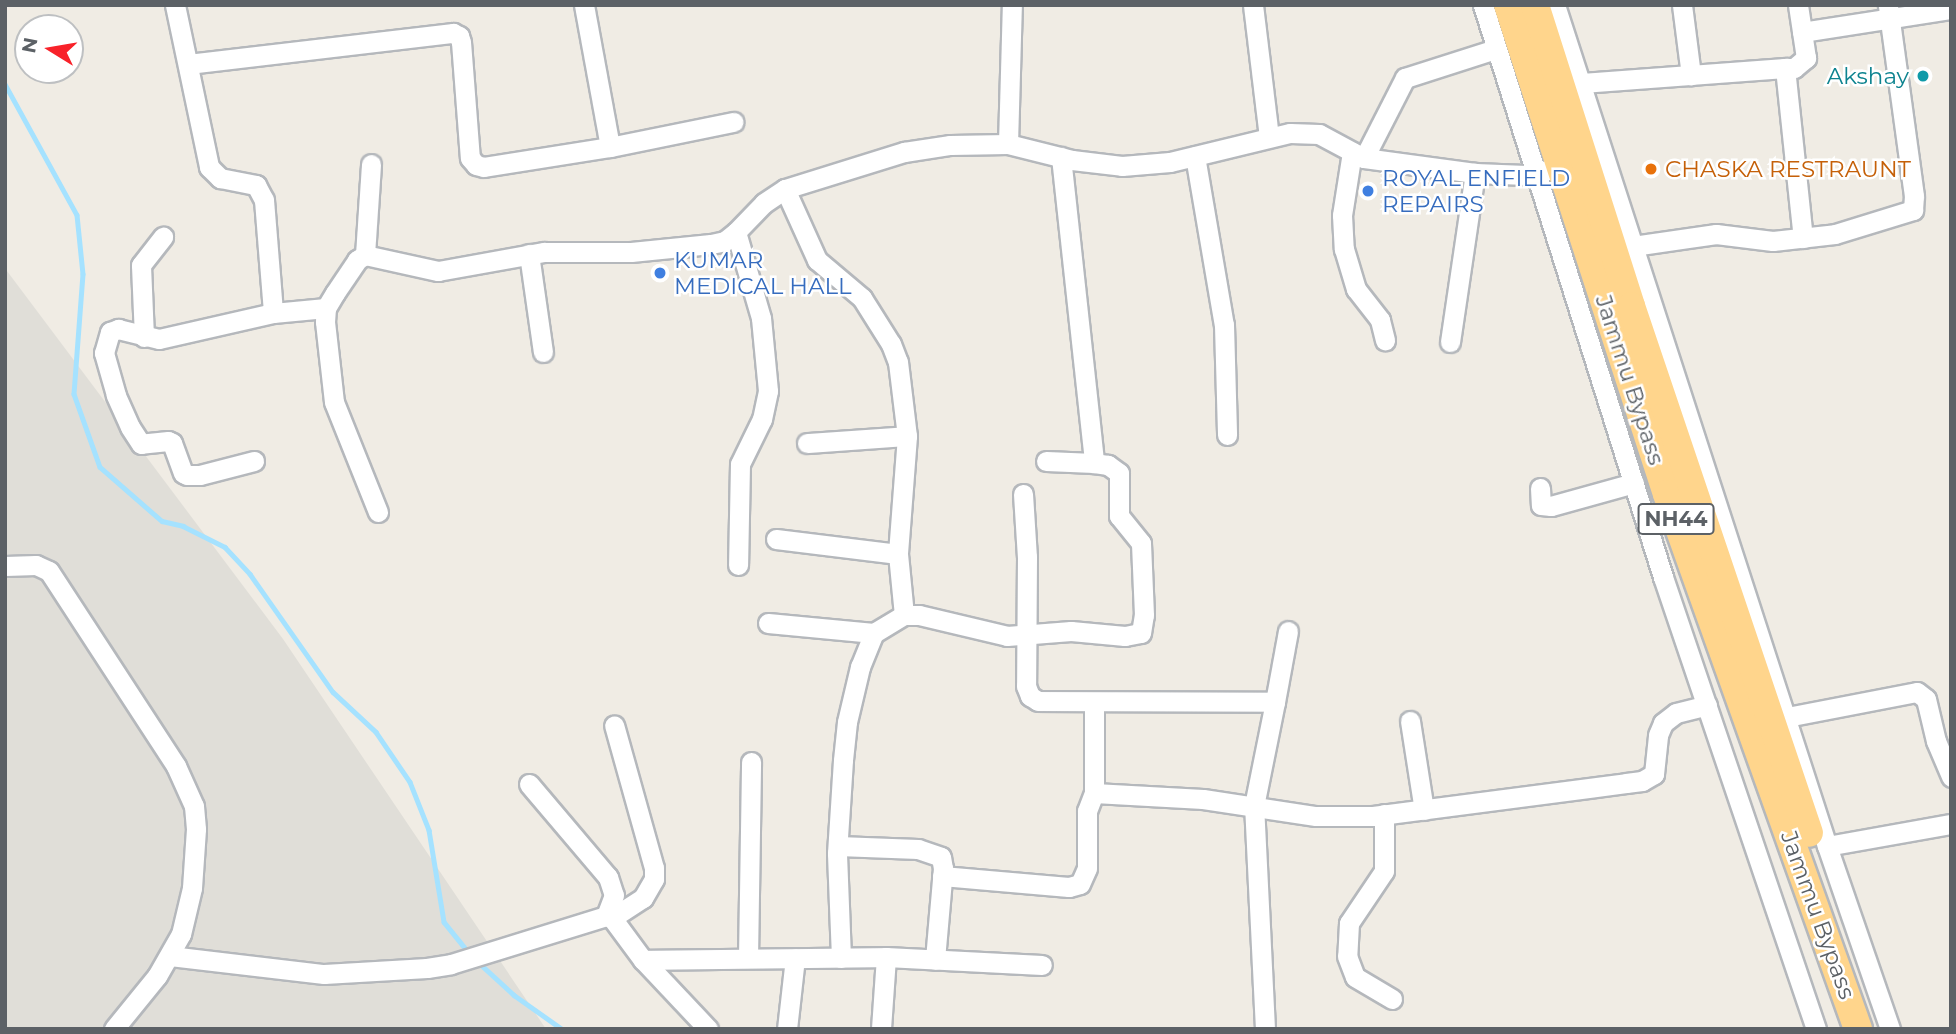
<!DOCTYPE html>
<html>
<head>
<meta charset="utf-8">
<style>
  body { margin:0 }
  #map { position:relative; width:1956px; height:1034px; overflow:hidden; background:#f0ece4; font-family:Montserrat,sans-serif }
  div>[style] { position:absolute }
  .industrial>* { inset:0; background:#e0ded8 }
  .stream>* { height:4.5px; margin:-2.25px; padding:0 2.25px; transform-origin:2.25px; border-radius:2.25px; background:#a5e2ff }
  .roads { filter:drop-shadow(2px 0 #b5b8bc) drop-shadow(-2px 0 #b5b8bc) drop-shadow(0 2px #b5b8bc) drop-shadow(0 -2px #b5b8bc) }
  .minor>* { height:19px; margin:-9.5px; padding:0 9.5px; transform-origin:9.5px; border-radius:9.5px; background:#fff }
  .highway>* { height:28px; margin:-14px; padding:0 14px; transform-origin:14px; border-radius:14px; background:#ffd58c }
  .dots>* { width:19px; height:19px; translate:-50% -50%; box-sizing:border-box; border:4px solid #fff; border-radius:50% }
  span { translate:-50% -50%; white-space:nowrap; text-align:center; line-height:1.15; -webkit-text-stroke:5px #fff; paint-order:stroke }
  .shield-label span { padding:2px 5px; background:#fff; border:2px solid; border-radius:5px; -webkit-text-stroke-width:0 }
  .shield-label { font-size:21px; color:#5c6166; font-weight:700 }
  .culture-label { font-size:23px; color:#0d838f }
  .right { translate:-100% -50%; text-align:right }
  .food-label { font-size:23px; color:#c56008 }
  .left { translate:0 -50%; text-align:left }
  .shop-label { font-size:23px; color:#366cbe }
  .street-label { font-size:23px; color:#5c6166 }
  .frame { position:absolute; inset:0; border:7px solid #5c6166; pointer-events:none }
  .north { position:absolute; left:14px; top:14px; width:70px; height:70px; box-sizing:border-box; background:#fff; border:2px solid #bec0c2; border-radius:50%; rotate:281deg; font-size:19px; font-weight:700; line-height:28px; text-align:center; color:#5c6166 }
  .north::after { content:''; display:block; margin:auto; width:24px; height:32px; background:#f8222a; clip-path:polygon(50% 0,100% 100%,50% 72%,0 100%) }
</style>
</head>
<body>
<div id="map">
  <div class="industrial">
    <div style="clip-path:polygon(5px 264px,7px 271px,283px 639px,546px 1029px,5px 1029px)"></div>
  </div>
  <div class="stream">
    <div style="left:5px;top:84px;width:149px;rotate:61.2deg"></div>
    <div style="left:77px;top:215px;width:59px;rotate:84.2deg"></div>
    <div style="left:83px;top:274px;width:120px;rotate:94.3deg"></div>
    <div style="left:74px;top:394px;width:77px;rotate:70.4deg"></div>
    <div style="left:100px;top:467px;width:82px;rotate:41.1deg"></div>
    <div style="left:162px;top:521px;width:22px;rotate:13deg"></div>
    <div style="left:183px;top:526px;width:47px;rotate:26.6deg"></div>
    <div style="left:225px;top:547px;width:37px;rotate:47deg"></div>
    <div style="left:250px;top:574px;width:144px;rotate:54.9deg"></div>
    <div style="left:333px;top:692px;width:59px;rotate:42.9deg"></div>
    <div style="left:376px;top:732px;width:60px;rotate:55.8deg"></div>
    <div style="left:410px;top:782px;width:52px;rotate:68.4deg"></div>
    <div style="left:429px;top:830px;width:93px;rotate:80.7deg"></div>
    <div style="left:444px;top:922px;width:40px;rotate:51deg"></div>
    <div style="left:478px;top:962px;width:49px;rotate:42.5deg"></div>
    <div style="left:514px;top:995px;width:59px;rotate:35.3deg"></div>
  </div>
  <div class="roads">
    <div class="minor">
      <div style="left:175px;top:5px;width:166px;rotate:78.1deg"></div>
      <div style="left:209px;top:167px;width:16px;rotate:45deg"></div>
      <div style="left:220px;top:178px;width:37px;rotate:11deg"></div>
      <div style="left:256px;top:185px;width:17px;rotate:62deg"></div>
      <div style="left:264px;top:200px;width:113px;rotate:85.4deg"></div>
      <div style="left:584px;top:5px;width:144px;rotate:79.6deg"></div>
      <div style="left:610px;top:147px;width:126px;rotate:-11.5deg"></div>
      <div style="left:1253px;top:5px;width:133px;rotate:83.1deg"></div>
      <div style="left:1483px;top:5px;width:600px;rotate:72.53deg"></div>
      <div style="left:1663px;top:577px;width:477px;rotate:71.3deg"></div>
      <div style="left:1555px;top:5px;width:884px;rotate:72.08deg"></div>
      <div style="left:1827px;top:846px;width:194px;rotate:71deg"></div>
      <div style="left:1682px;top:5px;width:71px;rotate:82.7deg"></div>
      <div style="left:1802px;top:32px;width:151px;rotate:-8.8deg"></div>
      <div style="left:188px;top:64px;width:267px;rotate:-6.7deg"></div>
      <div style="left:453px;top:33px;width:7px;rotate:27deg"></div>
      <div style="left:459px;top:36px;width:6px;rotate:72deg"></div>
      <div style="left:461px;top:42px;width:116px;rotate:85.6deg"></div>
      <div style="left:470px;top:158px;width:9px;rotate:49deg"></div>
      <div style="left:476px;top:165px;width:8px;rotate:14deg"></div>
      <div style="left:484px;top:167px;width:128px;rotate:-9deg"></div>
      <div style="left:1785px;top:68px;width:9px"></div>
      <div style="left:1794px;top:68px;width:16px;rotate:-40deg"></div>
      <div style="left:1806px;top:58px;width:54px;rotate:-98.6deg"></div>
      <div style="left:1581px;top:83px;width:205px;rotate:-4.2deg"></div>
      <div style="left:1785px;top:68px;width:171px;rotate:84deg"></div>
      <div style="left:1008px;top:144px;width:139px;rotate:-88.4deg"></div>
      <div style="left:1352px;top:152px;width:64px;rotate:99deg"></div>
      <div style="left:1342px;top:215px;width:34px;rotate:87deg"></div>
      <div style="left:1344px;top:249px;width:42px;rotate:73.3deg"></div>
      <div style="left:1356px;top:289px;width:39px;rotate:52deg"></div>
      <div style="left:1380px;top:320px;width:21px;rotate:76deg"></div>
      <div style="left:1195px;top:156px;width:171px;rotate:80.3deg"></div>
      <div style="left:1224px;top:325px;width:110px;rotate:88.4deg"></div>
      <div style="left:1061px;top:157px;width:308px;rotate:83.8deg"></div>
      <div style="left:1364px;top:158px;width:90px;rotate:-62.9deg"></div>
      <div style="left:1405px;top:78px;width:88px;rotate:-17.8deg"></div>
      <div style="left:785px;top:189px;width:78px;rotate:65.7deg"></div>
      <div style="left:817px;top:260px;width:59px;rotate:40.2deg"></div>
      <div style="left:862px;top:298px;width:54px;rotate:57.8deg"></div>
      <div style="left:891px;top:344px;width:19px;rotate:69deg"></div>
      <div style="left:898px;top:362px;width:75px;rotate:83.1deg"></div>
      <div style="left:907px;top:436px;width:118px;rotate:94.4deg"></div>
      <div style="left:898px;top:554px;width:61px;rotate:84.4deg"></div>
      <div style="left:736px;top:232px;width:90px;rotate:73.8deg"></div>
      <div style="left:761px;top:318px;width:73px;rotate:84.5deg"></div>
      <div style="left:768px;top:391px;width:29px;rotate:102deg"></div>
      <div style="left:762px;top:419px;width:50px;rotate:116.1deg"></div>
      <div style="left:740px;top:464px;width:101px;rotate:91.1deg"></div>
      <div style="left:1633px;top:246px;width:84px;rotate:-8.2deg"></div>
      <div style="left:1716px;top:234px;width:57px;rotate:7deg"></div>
      <div style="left:1773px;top:241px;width:62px;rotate:-6.4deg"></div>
      <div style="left:1835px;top:234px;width:82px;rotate:-17.1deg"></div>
      <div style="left:1913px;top:210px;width:14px;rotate:-86deg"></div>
      <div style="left:1914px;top:196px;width:193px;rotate:-97.8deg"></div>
      <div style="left:529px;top:254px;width:99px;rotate:81.9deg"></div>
      <div style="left:365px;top:255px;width:91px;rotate:-86.2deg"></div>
      <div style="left:144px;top:337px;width:72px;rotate:-92.4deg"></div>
      <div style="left:141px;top:265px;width:36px;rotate:-52deg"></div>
      <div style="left:1450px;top:342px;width:171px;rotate:-81.6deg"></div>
      <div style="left:807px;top:443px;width:100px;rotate:-4deg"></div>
      <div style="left:254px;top:461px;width:56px;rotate:165.5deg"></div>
      <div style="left:200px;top:475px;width:13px;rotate:180deg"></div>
      <div style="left:187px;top:475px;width:4px;rotate:-153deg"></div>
      <div style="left:183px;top:473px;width:32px;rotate:-110deg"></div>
      <div style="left:172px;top:443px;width:4px;rotate:-153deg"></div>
      <div style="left:168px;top:441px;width:27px;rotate:174deg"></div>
      <div style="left:141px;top:444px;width:20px;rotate:-123deg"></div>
      <div style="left:130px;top:427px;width:35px;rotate:-114deg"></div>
      <div style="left:116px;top:395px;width:44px;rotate:-105.9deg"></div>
      <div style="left:104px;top:353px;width:22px;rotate:-74deg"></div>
      <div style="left:110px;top:332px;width:9px;rotate:-21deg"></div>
      <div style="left:118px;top:329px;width:42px;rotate:13.7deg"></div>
      <div style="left:159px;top:339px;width:117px;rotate:-12.8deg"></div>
      <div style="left:273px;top:313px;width:53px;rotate:-5.4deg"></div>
      <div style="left:1540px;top:488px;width:17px;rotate:87deg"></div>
      <div style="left:1541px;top:505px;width:10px;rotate:6deg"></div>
      <div style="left:1551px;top:506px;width:86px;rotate:-15.5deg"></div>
      <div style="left:1023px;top:494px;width:63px;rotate:86.4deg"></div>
      <div style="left:1027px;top:557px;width:129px;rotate:90.4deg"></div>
      <div style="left:1026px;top:686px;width:11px;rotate:68deg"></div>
      <div style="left:1030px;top:696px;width:9px;rotate:32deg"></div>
      <div style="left:1038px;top:701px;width:237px;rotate:0.2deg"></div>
      <div style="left:1275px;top:702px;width:72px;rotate:-79.6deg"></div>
      <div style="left:378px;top:512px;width:118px;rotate:-111.8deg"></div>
      <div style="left:334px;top:402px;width:81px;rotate:-96.4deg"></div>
      <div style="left:325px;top:322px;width:14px;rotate:-86deg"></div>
      <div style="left:326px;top:308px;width:17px;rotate:-59deg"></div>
      <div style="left:335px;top:293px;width:40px;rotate:-56deg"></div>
      <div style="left:357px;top:260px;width:9px;rotate:-32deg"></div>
      <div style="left:365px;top:255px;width:75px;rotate:12.4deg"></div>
      <div style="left:438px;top:271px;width:108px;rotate:-10.2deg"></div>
      <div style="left:544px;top:252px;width:87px"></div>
      <div style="left:631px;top:252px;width:80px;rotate:-5.7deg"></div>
      <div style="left:711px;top:244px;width:14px;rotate:-12deg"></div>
      <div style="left:725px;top:241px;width:14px;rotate:-39deg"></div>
      <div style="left:736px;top:232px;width:40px;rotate:-46deg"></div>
      <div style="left:764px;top:203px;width:25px;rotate:-34deg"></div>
      <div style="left:785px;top:189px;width:125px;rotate:-17.3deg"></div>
      <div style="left:904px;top:152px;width:47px;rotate:-8.7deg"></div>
      <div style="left:950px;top:145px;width:58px;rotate:-1deg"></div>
      <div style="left:1008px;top:144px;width:66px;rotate:14deg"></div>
      <div style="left:1072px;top:160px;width:50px;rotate:6.8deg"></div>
      <div style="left:1122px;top:166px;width:48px;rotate:-4.8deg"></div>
      <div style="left:1170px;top:162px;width:123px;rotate:-13.6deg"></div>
      <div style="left:1290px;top:133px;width:29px;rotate:2deg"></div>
      <div style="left:1319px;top:134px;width:51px;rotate:28.1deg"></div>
      <div style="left:1364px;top:158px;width:112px;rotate:7.7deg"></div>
      <div style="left:1475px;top:173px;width:51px;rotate:2.2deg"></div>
      <div style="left:1526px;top:175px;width:35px;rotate:-13deg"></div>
      <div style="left:776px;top:539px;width:123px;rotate:7deg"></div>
      <div style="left:5px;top:566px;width:31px;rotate:-2deg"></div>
      <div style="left:36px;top:565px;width:14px;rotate:25deg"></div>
      <div style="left:49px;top:571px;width:233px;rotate:56.9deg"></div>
      <div style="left:176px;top:766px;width:44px;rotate:65.8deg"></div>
      <div style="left:194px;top:806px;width:23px;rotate:85deg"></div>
      <div style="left:196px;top:829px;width:59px;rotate:93.9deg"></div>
      <div style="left:192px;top:888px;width:47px;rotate:103.4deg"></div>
      <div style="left:181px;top:934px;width:48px;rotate:119.7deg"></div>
      <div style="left:157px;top:976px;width:68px;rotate:129.1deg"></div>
      <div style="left:768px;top:623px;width:106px;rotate:5.4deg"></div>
      <div style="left:874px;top:633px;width:35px;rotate:-31deg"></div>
      <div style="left:904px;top:615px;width:15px"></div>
      <div style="left:919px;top:615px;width:90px;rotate:13.4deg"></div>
      <div style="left:1007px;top:636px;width:64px;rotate:-4.5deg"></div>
      <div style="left:1071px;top:631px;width:54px;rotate:5.3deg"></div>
      <div style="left:1125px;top:636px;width:16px;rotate:-11deg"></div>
      <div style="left:1141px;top:633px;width:18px;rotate:-81deg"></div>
      <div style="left:1144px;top:615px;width:72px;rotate:-92.4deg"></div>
      <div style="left:1141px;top:543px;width:35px;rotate:-129deg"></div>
      <div style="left:1119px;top:516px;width:43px;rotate:-90deg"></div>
      <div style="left:1119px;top:473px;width:14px;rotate:-144deg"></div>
      <div style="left:1108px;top:465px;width:14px;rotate:-172deg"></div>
      <div style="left:1094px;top:463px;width:48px;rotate:-177.6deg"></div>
      <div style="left:1787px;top:717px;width:132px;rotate:-10.9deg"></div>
      <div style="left:1917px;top:692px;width:11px;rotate:38deg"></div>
      <div style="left:1926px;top:699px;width:43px;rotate:76.6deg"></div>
      <div style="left:1936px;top:741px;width:39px;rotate:67deg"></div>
      <div style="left:1410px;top:721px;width:90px;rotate:81.1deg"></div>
      <div style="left:529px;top:784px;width:122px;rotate:49.7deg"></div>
      <div style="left:608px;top:877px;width:19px;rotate:72deg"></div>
      <div style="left:614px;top:895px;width:22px;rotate:111deg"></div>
      <div style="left:1094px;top:793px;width:109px;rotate:3.2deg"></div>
      <div style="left:1203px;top:799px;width:114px;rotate:8.6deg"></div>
      <div style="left:1316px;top:816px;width:57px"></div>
      <div style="left:1373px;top:816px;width:255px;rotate:-7.4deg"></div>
      <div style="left:1626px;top:783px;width:16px;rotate:-7deg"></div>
      <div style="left:1642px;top:781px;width:14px;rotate:-30deg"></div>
      <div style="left:1654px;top:774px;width:39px;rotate:-84deg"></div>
      <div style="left:1658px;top:735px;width:13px;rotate:-67deg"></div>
      <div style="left:1663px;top:723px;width:16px;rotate:-38deg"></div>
      <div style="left:1676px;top:713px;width:32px;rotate:-14deg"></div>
      <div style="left:1384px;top:814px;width:57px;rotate:90deg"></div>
      <div style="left:1384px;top:871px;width:63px;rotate:123.9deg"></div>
      <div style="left:1349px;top:923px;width:33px;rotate:93deg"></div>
      <div style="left:1347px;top:956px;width:22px;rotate:69deg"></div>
      <div style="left:1355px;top:977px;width:43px;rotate:30.7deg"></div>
      <div style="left:838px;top:846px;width:80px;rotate:2.1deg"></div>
      <div style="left:918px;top:849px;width:24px;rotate:19deg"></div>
      <div style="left:941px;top:857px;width:11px;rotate:80deg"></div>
      <div style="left:943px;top:868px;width:92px;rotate:95deg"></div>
      <div style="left:1827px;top:846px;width:126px;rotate:-10.1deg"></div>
      <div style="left:942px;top:876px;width:127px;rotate:5deg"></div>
      <div style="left:1069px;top:887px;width:11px;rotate:-15deg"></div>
      <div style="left:1080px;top:884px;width:17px;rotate:-66deg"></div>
      <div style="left:1087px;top:868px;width:57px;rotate:-90deg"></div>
      <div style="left:1087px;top:811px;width:19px;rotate:-69deg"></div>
      <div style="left:1094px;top:793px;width:91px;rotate:-90deg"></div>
      <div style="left:612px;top:918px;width:37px;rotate:-33deg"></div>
      <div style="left:643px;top:898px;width:22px;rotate:-60deg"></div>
      <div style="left:654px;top:879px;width:11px;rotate:-90deg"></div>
      <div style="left:654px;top:868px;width:148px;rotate:-105.6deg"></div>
      <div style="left:170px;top:956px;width:155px;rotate:6.7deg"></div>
      <div style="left:324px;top:974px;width:103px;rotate:-3.3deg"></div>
      <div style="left:427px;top:968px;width:24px;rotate:-9deg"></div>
      <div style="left:451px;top:964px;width:162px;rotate:-17.2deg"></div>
      <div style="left:606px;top:916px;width:6px;rotate:18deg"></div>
      <div style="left:612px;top:918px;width:52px;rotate:53.6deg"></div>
      <div style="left:643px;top:960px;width:95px;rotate:46.7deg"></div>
      <div style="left:886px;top:957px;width:156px;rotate:2.9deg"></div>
      <div style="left:748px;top:958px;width:196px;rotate:-89.1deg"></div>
      <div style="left:841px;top:958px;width:105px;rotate:-92.2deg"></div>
      <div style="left:837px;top:853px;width:93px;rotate:-86.3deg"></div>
      <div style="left:843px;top:760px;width:38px;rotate:-84deg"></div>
      <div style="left:847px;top:722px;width:57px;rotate:-76.7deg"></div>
      <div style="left:860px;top:667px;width:37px;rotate:-68deg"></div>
      <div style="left:643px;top:960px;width:243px;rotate:-0.7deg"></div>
      <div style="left:886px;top:957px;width:72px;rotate:94deg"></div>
      <div style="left:787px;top:1029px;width:71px;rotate:-83.6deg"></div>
      <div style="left:1265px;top:1029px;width:223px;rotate:-92.8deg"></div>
      <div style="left:1254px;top:806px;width:106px;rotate:-78.6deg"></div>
    </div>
    <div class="highway">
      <div style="left:1508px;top:5px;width:514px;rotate:71.99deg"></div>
      <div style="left:1667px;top:494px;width:568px;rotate:70.35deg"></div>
      <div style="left:1535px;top:5px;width:316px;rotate:72.3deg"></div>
      <div style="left:1631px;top:306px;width:556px;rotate:71.34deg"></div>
    </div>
  </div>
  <div class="dots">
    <div style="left:1923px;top:76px;background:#0f9aa8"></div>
    <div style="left:1651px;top:169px;background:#e8710a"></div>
    <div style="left:1368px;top:191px;background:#3f7fe0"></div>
    <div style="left:660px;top:273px;background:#3f7fe0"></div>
  </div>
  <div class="shield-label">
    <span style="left:1676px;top:519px">NH44</span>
  </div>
  <div class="culture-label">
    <span class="right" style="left:1909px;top:76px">Akshay</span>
  </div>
  <div class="food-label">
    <span class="left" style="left:1665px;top:169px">CHASKA RESTRAUNT</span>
  </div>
  <div class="shop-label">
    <span class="left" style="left:1382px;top:191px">ROYAL ENFIELD<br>REPAIRS</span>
    <span class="left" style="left:674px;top:273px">KUMAR<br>MEDICAL HALL</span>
  </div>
  <div class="street-label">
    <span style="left:1630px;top:380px;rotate:72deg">Jammu Bypass</span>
    <span style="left:1818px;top:915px;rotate:70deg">Jammu Bypass</span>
  </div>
  <div class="frame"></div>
  <div class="north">N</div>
</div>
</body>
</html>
